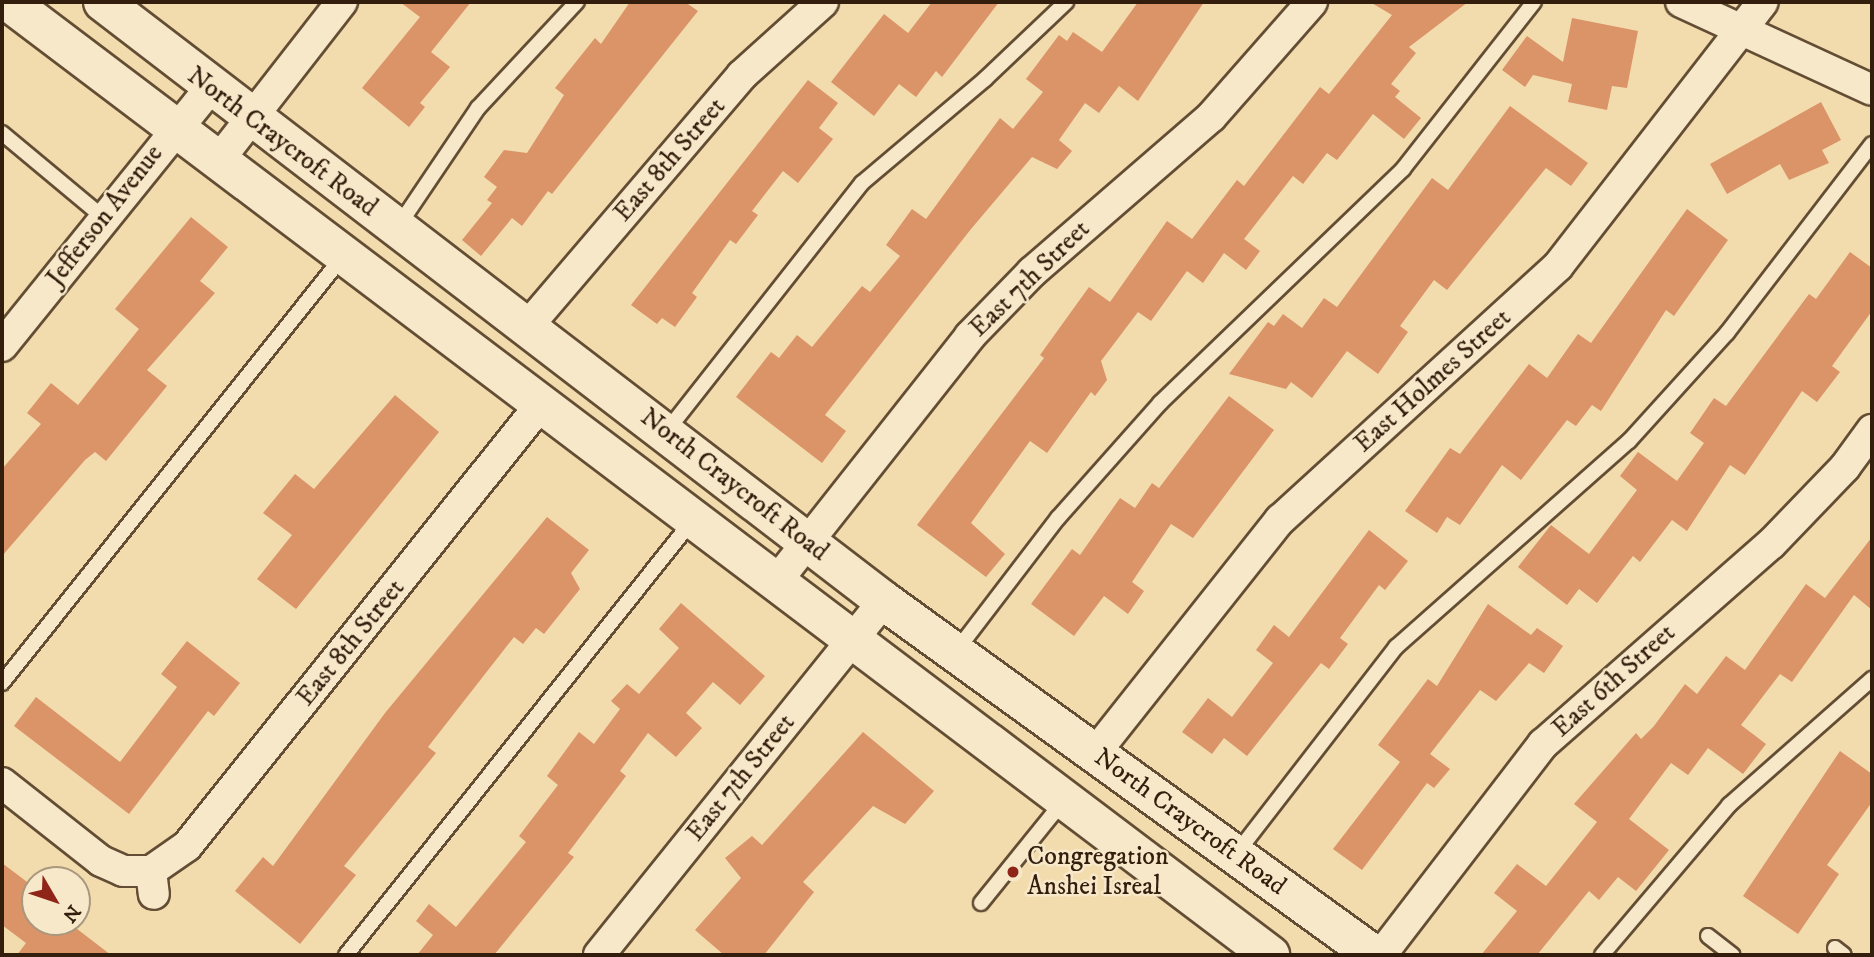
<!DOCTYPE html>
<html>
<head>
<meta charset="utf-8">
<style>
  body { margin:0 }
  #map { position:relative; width:1874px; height:957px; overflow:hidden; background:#f2dcad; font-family:"IM FELL DW Pica",serif }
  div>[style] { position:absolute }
  .building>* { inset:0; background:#db9368 }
  .roads { filter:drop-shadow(2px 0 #634d34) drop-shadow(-2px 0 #634d34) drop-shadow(0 2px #634d34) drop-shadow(0 -2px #634d34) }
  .service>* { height:14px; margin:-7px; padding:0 7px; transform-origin:7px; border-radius:7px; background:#f7e8ca }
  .minor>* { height:30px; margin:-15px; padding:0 15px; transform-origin:15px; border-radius:15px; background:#f7e8ca }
  .secondary>* { height:38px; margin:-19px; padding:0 19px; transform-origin:19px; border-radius:19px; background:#f7e8ca }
  .dots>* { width:19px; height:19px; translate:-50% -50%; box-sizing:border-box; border:4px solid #f7e8ca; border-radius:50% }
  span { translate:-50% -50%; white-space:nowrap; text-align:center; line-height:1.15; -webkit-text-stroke:5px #f7e8ca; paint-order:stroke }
  .street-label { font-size:26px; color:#331d0c }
  .poi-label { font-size:26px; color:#331d0c }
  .left { translate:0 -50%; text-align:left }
  .frame { position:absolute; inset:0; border:4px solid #331d0c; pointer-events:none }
  .north { position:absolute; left:21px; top:866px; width:70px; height:70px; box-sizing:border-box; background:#f7e8ca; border:2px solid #a9977e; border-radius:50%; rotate:129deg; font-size:19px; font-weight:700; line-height:28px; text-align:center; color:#331d0c }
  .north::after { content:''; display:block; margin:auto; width:24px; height:32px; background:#8f2418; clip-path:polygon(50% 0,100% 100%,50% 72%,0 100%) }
</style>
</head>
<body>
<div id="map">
  <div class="building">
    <div style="clip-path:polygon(400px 2px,471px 2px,431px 52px,450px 67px,420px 103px,425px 107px,409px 127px,362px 88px,420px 17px)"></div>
    <div style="clip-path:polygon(630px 2px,685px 2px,698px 11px,552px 194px,548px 191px,522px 226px,512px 218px,481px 256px,462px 240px,492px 203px,487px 200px,497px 187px,484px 177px,504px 150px,527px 153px,564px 95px,555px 88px,595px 38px,601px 44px)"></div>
    <div style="clip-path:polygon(932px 2px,999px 2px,942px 77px,936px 71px,916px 97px,899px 84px,874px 116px,831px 82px,884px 14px,908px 33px)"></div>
    <div style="clip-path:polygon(1138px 2px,1204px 2px,1138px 101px,1119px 86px,1099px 113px,1085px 103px,1059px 140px,1072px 151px,1057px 169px,1032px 157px,971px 229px,825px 415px,846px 431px,822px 463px,736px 397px,771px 352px,779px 358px,797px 335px,812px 347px,862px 286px,870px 292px,900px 256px,886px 245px,912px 209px,926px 219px,1000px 118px,1013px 129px,1043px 92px,1026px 79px,1059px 35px,1067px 41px,1073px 32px,1102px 52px)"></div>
    <div style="clip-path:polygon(1370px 2px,1468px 2px,1409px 47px,1416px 53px,1391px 84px,1400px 91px,1395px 97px,1421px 118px,1404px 139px,1373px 114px,1337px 160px,1327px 153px,1303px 184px,1293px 176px,1244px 239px,1260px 251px,1246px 270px,1224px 253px,1203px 283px,1187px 271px,1151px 321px,1138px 312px,1101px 361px,1107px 380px,1095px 396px,1091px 392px,1047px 453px,1030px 441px,971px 523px,1005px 554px,986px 577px,917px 525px,1044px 358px,1040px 355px,1089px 287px,1110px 302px,1167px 221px,1192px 239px,1237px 180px,1244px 186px,1320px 87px,1329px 94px,1392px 15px)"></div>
    <div style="clip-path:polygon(1572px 18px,1638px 31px,1627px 88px,1612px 86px,1607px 110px,1568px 102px,1572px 84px,1533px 75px,1525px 87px,1502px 70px,1527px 36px,1563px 62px)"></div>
    <div style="clip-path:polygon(808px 80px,838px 103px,819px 128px,833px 139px,798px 183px,783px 171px,752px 211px,758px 215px,736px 244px,730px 240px,692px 293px,697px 297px,675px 327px,662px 318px,657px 324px,631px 305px)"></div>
    <div style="clip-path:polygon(1821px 102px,1841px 140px,1822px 150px,1829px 163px,1789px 180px,1780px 164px,1727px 194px,1710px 164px)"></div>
    <div style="clip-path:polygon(1510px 106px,1588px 163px,1571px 186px,1546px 168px,1447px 290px,1434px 280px,1400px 326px,1408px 332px,1378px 374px,1347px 351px,1312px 398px,1291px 382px,1286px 389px,1229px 374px,1268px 322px,1274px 326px,1283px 314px,1302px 328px,1324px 298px,1337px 307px,1432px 178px,1448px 190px)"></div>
    <div style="clip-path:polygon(1687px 209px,1728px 240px,1674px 316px,1666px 310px,1601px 411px,1592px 405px,1576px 426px,1567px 420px,1521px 480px,1502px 465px,1460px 525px,1447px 517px,1437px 533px,1405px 511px,1450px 448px,1460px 454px,1529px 364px,1547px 378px,1578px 334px,1591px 343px)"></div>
    <div style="clip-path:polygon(191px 217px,228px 247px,200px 281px,215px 293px,147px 370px,167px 386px,106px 461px,95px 452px,85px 460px,2px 556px,2px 469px,41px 424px,27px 413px,51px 383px,78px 405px,139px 329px,115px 309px)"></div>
    <div style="clip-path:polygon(1850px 252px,1872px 268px,1872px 311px,1832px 366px,1840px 372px,1817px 402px,1802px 391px,1745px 475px,1730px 465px,1687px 531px,1672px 520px,1640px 562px,1633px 556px,1597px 603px,1579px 589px,1567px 605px,1518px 567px,1551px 525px,1589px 554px,1637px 490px,1620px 476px,1638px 452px,1677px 481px,1704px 443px,1690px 433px,1714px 398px,1726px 406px,1809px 294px,1816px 299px)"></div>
    <div style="clip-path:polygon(395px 395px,439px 432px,296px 609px,257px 579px,292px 535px,263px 513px,295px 474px,314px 489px)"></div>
    <div style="clip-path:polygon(1229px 396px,1274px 430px,1193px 538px,1171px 524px,1132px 582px,1144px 591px,1128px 614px,1104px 596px,1074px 636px,1031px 604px,1072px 549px,1080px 555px,1120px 498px,1135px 508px,1152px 483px,1159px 488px)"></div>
    <div style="clip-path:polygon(547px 517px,589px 550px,571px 573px,580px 589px,544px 634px,536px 628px,523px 644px,514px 637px,428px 747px,436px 753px,344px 866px,356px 875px,300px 944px,235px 891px,263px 857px,273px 866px,385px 713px)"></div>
    <div style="clip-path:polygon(1369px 530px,1408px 561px,1385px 590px,1379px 585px,1340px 638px,1348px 644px,1329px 669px,1321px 663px,1247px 756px,1224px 738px,1212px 754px,1182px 732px,1208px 698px,1232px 717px,1273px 663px,1256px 650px,1274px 625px,1289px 637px)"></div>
    <div style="clip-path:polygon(1872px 537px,1872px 610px,1854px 595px,1792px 682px,1780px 674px,1741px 725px,1766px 744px,1743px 774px,1708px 748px,1688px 775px,1671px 763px,1629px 819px,1669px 850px,1636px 891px,1618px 877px,1599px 900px,1589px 891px,1537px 955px,1481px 955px,1517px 911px,1494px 893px,1517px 864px,1546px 886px,1597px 822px,1574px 804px,1636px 733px,1641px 739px,1654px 726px,1685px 684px,1697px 694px,1726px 656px,1745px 670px,1806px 584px,1825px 598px)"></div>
    <div style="clip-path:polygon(681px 603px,765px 676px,740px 705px,713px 682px,686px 713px,702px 728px,676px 757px,648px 733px,620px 771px,626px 776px,568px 853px,574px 857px,494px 955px,417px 955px,433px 935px,416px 921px,429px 904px,456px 927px,526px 842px,519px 836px,558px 785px,547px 776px,579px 732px,594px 744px,620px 709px,611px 701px,627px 684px,639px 694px,679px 648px,659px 629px)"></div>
    <div style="clip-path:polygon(1488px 604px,1531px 635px,1537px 628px,1563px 646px,1544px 673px,1529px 663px,1496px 701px,1480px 690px,1430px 754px,1450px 769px,1434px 788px,1427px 783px,1362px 870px,1333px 849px,1400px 762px,1378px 745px,1428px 679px,1437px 686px)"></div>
    <div style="clip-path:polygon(187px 641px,240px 683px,214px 716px,208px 711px,129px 814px,14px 726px,36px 697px,120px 762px,177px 687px,161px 674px)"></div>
    <div style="clip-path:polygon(863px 732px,934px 791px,905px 824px,873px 806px,803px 882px,814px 892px,764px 955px,724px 955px,695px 930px,741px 878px,725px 858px,752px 836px,762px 845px)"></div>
    <div style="clip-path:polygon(1840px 751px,1872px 774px,1872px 802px,1827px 865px,1839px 874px,1798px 934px,1743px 896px)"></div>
    <div style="clip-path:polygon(2px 863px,35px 888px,35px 922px,68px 922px,111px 955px,17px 955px,26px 943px,2px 925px)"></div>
  </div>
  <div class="roads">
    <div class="service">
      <div style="left:2px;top:133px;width:133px;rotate:39.8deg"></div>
      <div style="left:397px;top:228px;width:145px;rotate:-56deg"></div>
      <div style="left:478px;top:108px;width:145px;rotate:-47deg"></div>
      <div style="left:666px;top:432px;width:317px;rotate:-51.8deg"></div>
      <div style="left:862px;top:183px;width:161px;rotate:-40.2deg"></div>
      <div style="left:985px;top:79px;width:112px;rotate:-43.5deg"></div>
      <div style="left:957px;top:650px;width:166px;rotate:-52.6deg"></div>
      <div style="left:1058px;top:518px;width:154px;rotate:-48.4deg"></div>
      <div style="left:1160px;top:403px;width:337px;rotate:-43.9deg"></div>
      <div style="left:1403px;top:169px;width:212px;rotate:-51.9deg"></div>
      <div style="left:2px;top:683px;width:548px;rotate:-51.37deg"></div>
      <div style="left:1236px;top:854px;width:262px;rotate:-52.3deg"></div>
      <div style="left:1396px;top:647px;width:311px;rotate:-41.5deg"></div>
      <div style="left:1629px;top:441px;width:146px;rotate:-47.8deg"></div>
      <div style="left:1727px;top:333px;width:238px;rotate:-52.5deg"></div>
      <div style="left:981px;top:903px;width:132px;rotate:-51.1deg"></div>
      <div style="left:1708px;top:936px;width:31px;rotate:38deg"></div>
      <div style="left:1835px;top:948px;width:11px;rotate:38deg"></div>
      <div style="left:346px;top:955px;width:555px;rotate:-51.44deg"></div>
      <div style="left:1602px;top:955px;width:197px;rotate:-49.7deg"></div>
      <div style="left:1729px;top:805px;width:191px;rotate:-41.4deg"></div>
    </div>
    <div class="minor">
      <div style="left:1681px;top:2px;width:210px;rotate:24.7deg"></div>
      <div style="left:218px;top:161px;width:202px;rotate:-52.1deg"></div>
      <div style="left:527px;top:327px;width:331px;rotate:-49.5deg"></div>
      <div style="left:742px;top:75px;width:109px;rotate:-42deg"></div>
      <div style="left:2px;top:346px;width:331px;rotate:-51.1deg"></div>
      <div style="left:776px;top:582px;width:313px;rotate:-51.7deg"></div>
      <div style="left:970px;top:336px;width:89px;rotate:-45.9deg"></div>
      <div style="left:1032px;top:272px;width:237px;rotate:-40.9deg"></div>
      <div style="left:1211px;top:117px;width:153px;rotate:-48.7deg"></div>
      <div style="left:1095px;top:753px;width:298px;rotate:-51.6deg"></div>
      <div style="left:1280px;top:520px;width:377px;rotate:-42.4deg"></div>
      <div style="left:1558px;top:266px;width:334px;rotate:-52.2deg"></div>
      <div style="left:2px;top:783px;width:126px;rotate:38.2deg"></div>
      <div style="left:101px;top:861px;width:24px;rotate:24deg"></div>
      <div style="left:123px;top:871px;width:28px"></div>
      <div style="left:151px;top:871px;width:23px;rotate:83deg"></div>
      <div style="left:151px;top:871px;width:44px;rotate:-34.8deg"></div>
      <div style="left:187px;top:846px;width:566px;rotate:-51.31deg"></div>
      <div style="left:599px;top:955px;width:454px;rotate:-51.2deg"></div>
      <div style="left:1381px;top:955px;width:266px;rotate:-52.5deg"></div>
      <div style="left:1543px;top:744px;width:303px;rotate:-41.3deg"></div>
      <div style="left:1771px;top:544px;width:107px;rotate:-46.1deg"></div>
      <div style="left:1845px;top:467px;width:46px;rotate:-53.9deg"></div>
    </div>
    <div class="secondary">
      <div style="left:9px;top:2px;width:1581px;rotate:37.08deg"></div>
      <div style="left:103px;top:2px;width:984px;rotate:37.49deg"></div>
      <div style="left:884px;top:601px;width:604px;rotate:35.85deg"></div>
    </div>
  </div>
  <div class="dots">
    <div style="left:1013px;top:872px;background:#8f2418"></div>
  </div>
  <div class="street-label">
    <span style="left:282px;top:142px;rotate:37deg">North Craycroft Road</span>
    <span style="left:670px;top:160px;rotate:-49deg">East 8th Street</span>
    <span style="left:105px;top:216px;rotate:-52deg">Jefferson Avenue</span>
    <span style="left:1030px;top:279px;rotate:-44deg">East 7th Street</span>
    <span style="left:1433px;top:381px;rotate:-42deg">East Holmes Street</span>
    <span style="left:734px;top:485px;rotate:38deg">North Craycroft Road</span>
    <span style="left:351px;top:643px;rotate:-51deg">East 8th Street</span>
    <span style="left:1614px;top:681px;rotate:-42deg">East 6th Street</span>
    <span style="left:741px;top:778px;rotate:-51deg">East 7th Street</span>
    <span style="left:1190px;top:822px;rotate:36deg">North Craycroft Road</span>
  </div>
  <div class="poi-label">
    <span class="left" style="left:1027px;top:872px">Congregation<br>Anshei Isreal</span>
  </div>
  <div class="frame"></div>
  <div class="north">N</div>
</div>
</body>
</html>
